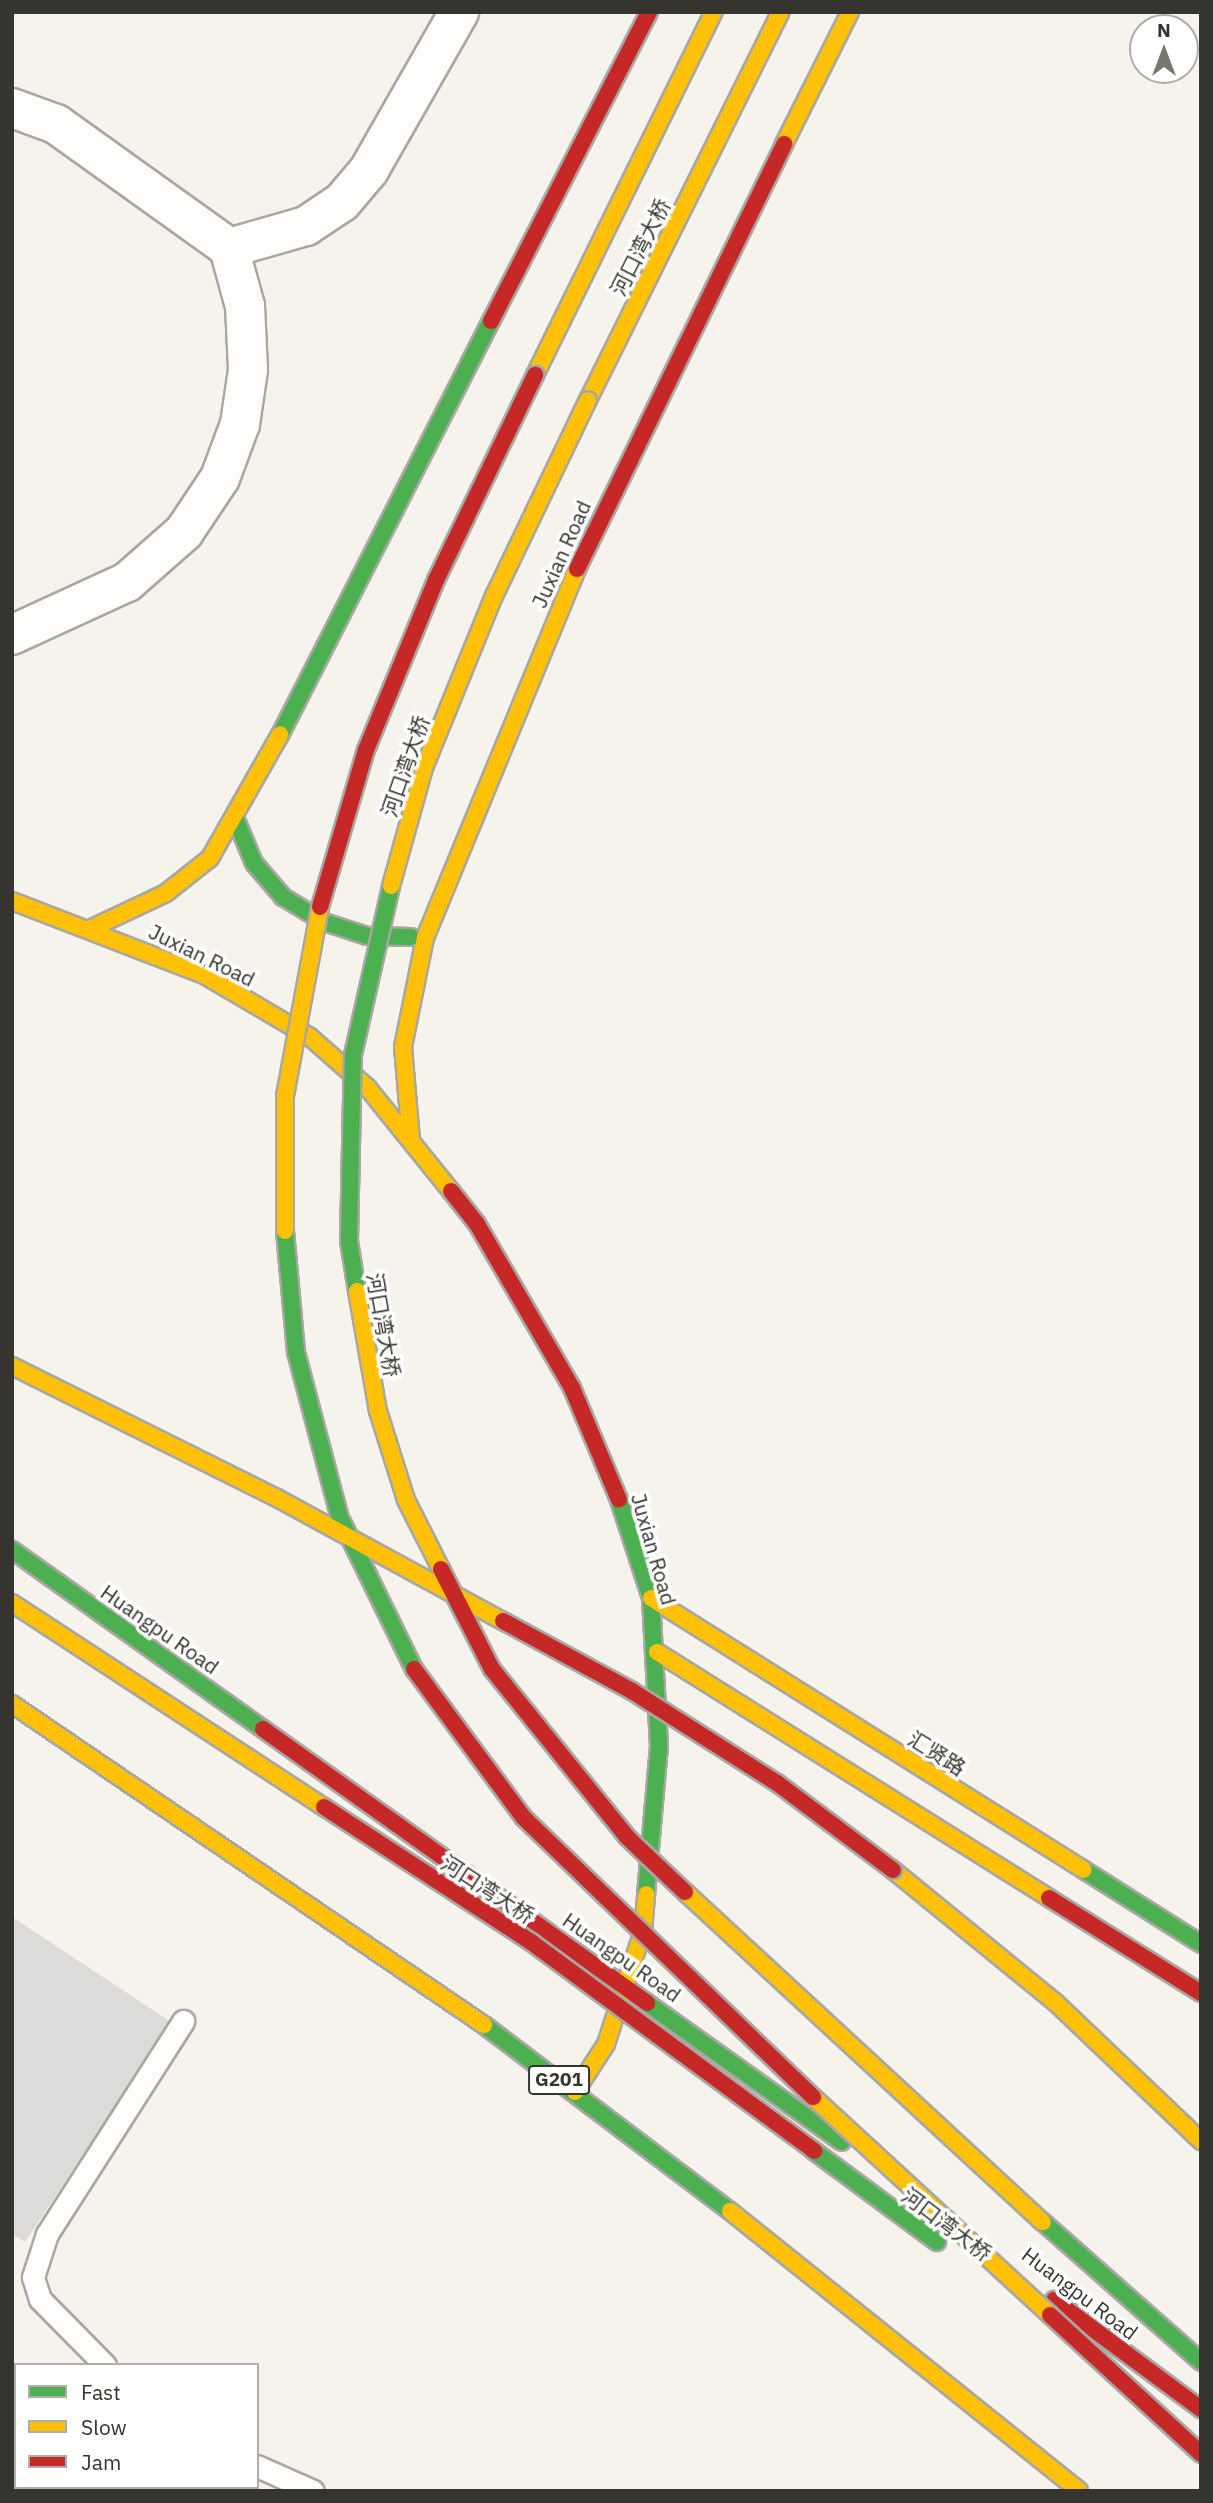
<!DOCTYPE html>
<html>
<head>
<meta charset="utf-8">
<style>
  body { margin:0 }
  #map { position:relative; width:1213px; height:2503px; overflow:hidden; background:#f5f3ec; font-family:"IBM Plex Sans","Noto Sans SC",sans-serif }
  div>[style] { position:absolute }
  .building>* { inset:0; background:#dddada }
  .roads { filter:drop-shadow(2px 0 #a9a7a2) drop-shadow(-2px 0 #a9a7a2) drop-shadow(0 2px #a9a7a2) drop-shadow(0 -2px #a9a7a2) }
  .lane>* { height:21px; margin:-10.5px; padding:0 10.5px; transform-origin:10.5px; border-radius:10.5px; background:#fefdfc }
  .street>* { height:38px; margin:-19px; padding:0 19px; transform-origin:19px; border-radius:19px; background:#fefdfc }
  .fast>* { height:16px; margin:-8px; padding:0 8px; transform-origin:8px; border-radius:8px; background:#4caf50 }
  .slow>* { height:16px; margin:-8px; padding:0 8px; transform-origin:8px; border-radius:8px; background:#ffc107 }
  .jam>* { height:16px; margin:-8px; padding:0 8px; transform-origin:8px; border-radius:8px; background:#c62828 }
  .bridges { filter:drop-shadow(2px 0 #a9a7a2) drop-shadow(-2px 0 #a9a7a2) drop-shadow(0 2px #a9a7a2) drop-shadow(0 -2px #a9a7a2) }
  .fast-bridge>* { height:16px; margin:-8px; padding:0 8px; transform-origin:8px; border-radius:8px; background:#4caf50 }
  .slow-bridge>* { height:16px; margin:-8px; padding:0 8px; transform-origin:8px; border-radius:8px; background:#ffc107 }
  .jam-bridge>* { height:16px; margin:-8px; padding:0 8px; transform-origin:8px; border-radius:8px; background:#c62828 }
  span { translate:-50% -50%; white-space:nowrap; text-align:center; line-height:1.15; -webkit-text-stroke:7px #fff; paint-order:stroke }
  .shield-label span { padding:2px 5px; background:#fff; border:2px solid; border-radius:5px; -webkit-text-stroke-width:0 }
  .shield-label { font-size:19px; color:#35342e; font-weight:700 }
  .street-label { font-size:21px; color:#35342e }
  .frame { position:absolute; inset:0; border:14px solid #35342e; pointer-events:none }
  .legend { position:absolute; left:14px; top:2363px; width:245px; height:126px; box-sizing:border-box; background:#fff; border:2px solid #aeaeab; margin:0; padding:9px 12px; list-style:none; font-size:21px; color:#35342e }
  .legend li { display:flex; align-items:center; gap:14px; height:35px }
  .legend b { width:35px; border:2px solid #aeaeab }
  .north { position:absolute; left:1129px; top:14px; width:70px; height:70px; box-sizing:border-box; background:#fff; border:2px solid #aeaeab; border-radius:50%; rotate:0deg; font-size:19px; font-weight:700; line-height:28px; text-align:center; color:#35342e }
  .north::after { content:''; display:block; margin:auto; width:24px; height:32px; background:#787770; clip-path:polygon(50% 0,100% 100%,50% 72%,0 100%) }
</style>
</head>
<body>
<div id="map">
  <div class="building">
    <div style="clip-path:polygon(12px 1917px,171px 2022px,25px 2242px,12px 2234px)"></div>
    <div style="clip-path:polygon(12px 2413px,16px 2487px,69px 2491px,12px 2491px)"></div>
  </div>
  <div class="roads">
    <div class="lane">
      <div style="left:105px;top:2365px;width:93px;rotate:-134.6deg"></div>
      <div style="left:40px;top:2299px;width:23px;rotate:-108deg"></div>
      <div style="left:33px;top:2277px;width:45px;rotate:-72deg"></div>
      <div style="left:47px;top:2234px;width:253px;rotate:-57.4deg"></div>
      <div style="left:257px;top:2466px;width:61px;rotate:24.1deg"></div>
    </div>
    <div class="street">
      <div style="left:12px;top:108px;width:47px;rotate:20deg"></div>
      <div style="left:56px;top:124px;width:213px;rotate:35.6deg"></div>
      <div style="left:229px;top:248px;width:60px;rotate:74.6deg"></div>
      <div style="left:245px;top:306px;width:64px;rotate:87.3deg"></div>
      <div style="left:248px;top:370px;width:55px;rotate:98.4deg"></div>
      <div style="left:240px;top:424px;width:58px;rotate:110.3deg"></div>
      <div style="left:220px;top:478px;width:65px;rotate:123.7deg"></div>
      <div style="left:184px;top:532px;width:76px;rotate:138.7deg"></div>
      <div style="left:127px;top:582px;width:127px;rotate:155.3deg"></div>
      <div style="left:229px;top:248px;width:80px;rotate:-15.9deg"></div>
      <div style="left:306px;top:226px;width:43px;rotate:-33.7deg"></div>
      <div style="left:342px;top:202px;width:42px;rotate:-49.8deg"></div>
      <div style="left:369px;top:170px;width:182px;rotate:-60.3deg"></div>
    </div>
    <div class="fast">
      <div style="left:280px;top:735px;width:465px;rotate:-63deg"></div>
      <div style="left:236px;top:820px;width:47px;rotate:67.3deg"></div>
      <div style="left:254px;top:863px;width:45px;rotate:49.5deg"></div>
      <div style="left:283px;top:897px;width:48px;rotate:31.4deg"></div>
      <div style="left:324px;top:922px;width:45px;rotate:18deg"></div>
      <div style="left:367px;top:936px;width:44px;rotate:1.3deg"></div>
      <div style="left:619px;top:1500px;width:103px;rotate:71.9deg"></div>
      <div style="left:651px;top:1598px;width:148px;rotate:86.9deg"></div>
      <div style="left:659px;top:1746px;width:149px;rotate:95deg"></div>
      <div style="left:12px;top:1550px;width:308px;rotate:35.5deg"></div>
      <div style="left:1084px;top:1870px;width:138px;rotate:32.3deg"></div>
      <div style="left:647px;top:2003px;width:239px;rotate:35.5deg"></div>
      <div style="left:484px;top:2025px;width:308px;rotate:37.1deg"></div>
    </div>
    <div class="slow">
      <div style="left:784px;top:144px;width:148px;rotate:-63.4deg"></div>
      <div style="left:535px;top:375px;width:405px;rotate:-63.8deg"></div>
      <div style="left:588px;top:400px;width:433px;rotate:-63.6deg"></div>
      <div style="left:12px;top:901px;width:208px;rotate:21.1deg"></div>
      <div style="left:206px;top:976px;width:121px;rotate:30.4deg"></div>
      <div style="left:310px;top:1037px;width:76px;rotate:41.3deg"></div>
      <div style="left:367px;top:1087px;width:134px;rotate:51.1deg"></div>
      <div style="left:92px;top:928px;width:82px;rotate:-25.3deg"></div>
      <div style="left:166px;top:893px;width:56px;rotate:-38.5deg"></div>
      <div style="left:210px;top:858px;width:142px;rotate:-60.4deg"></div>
      <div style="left:411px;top:1140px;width:93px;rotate:-94.9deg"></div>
      <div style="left:403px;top:1047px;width:111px;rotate:-78.6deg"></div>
      <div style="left:425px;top:938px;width:399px;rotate:-67.6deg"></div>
      <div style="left:651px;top:1598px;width:511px;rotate:32.14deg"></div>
      <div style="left:657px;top:1652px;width:463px;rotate:32.1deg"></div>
      <div style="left:12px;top:1704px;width:571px;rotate:34.22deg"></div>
      <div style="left:893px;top:1870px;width:209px;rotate:39.2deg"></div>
      <div style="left:1055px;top:2002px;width:202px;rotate:43.6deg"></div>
      <div style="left:575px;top:2092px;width:57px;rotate:-57.1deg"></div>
      <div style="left:606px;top:2044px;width:119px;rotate:-71.9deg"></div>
      <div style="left:643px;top:1931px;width:37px;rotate:-85deg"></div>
      <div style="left:730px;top:2211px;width:447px;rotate:38.7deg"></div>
    </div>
    <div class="jam">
      <div style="left:491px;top:321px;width:347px;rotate:-62.9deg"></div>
      <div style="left:577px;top:569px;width:473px;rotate:-64deg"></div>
      <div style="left:451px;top:1191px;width:42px;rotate:51.8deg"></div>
      <div style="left:477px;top:1224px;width:190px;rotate:59.9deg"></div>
      <div style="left:572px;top:1388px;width:121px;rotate:67.2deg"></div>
      <div style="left:263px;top:1729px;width:472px;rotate:35.5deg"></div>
      <div style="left:1049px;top:1898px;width:179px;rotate:32deg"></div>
      <div style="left:1054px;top:2300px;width:183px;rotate:36.6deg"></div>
    </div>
  </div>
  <div class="bridges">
    <div class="fast-bridge">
      <div style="left:285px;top:1231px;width:121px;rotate:84.8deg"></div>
      <div style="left:296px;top:1352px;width:172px;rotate:75.2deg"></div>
      <div style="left:340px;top:1518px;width:168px;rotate:63.9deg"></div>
      <div style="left:357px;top:1291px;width:51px;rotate:-99.1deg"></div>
      <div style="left:349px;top:1241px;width:186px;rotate:-88.8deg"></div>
      <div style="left:353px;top:1055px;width:173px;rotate:-77.3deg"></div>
      <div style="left:814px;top:2151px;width:153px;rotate:36.5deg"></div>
      <div style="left:1043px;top:2222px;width:211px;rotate:41.5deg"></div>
    </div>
    <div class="slow-bridge">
      <div style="left:391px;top:886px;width:123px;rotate:-74.4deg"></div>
      <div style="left:424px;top:768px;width:186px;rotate:-67.9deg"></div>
      <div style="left:494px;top:596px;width:217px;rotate:-64.4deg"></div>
      <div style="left:285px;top:1231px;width:135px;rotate:-90deg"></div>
      <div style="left:285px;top:1096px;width:192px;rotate:-79.5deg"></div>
      <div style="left:357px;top:1291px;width:122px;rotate:80.1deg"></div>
      <div style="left:378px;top:1411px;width:93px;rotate:72.5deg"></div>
      <div style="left:406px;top:1500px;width:77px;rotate:63.1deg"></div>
      <div style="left:12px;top:1366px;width:296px;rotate:26.5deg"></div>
      <div style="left:277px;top:1498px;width:257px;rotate:28.6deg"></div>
      <div style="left:12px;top:1603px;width:373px;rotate:33.2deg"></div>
      <div style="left:685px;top:1892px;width:487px;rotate:42.7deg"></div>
      <div style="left:813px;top:2097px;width:322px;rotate:42.6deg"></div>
    </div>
    <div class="jam-bridge">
      <div style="left:320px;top:907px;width:164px;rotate:-73.7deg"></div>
      <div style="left:366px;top:750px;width:184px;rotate:-67.6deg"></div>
      <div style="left:436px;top:580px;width:228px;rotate:-64.2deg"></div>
      <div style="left:441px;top:1569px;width:112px;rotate:63deg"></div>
      <div style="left:492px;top:1669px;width:216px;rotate:51.2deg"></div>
      <div style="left:627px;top:1837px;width:80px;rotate:43.5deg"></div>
      <div style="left:503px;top:1621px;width:147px;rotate:28.5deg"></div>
      <div style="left:632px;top:1691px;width:172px;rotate:32.4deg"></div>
      <div style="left:777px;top:1783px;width:145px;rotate:36.9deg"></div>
      <div style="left:414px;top:1669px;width:185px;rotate:53.6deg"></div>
      <div style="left:524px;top:1818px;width:402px;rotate:44deg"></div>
      <div style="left:324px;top:1807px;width:247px;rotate:33.1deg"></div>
      <div style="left:531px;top:1942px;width:352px;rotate:36.4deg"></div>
      <div style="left:1050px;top:2315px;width:205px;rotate:42.6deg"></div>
    </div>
  </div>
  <div class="shield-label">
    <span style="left:559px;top:2080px">G201</span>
  </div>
  <div class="street-label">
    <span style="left:640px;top:247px;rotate:-63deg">河口湾大桥</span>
    <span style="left:561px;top:554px;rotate:-66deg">Juxian Road</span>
    <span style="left:405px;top:766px;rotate:-71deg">河口湾大桥</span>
    <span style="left:202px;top:955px;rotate:26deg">Juxian Road</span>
    <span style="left:384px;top:1325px;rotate:80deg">河口湾大桥</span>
    <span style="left:654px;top:1549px;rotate:74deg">Juxian Road</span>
    <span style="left:160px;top:1629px;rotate:35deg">Huangpu Road</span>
    <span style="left:937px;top:1753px;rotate:32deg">汇贤路</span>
    <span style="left:488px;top:1889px;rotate:33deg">河口湾大桥</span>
    <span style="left:622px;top:1957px;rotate:35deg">Huangpu Road</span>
    <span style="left:947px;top:2224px;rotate:37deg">河口湾大桥</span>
    <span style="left:1080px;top:2293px;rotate:37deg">Huangpu Road</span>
  </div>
  <div class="frame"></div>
  <ul class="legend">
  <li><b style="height:9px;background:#4caf50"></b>Fast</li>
  <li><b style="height:9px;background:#ffc107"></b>Slow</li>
  <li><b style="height:9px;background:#c62828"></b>Jam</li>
  </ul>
  <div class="north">N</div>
</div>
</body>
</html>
